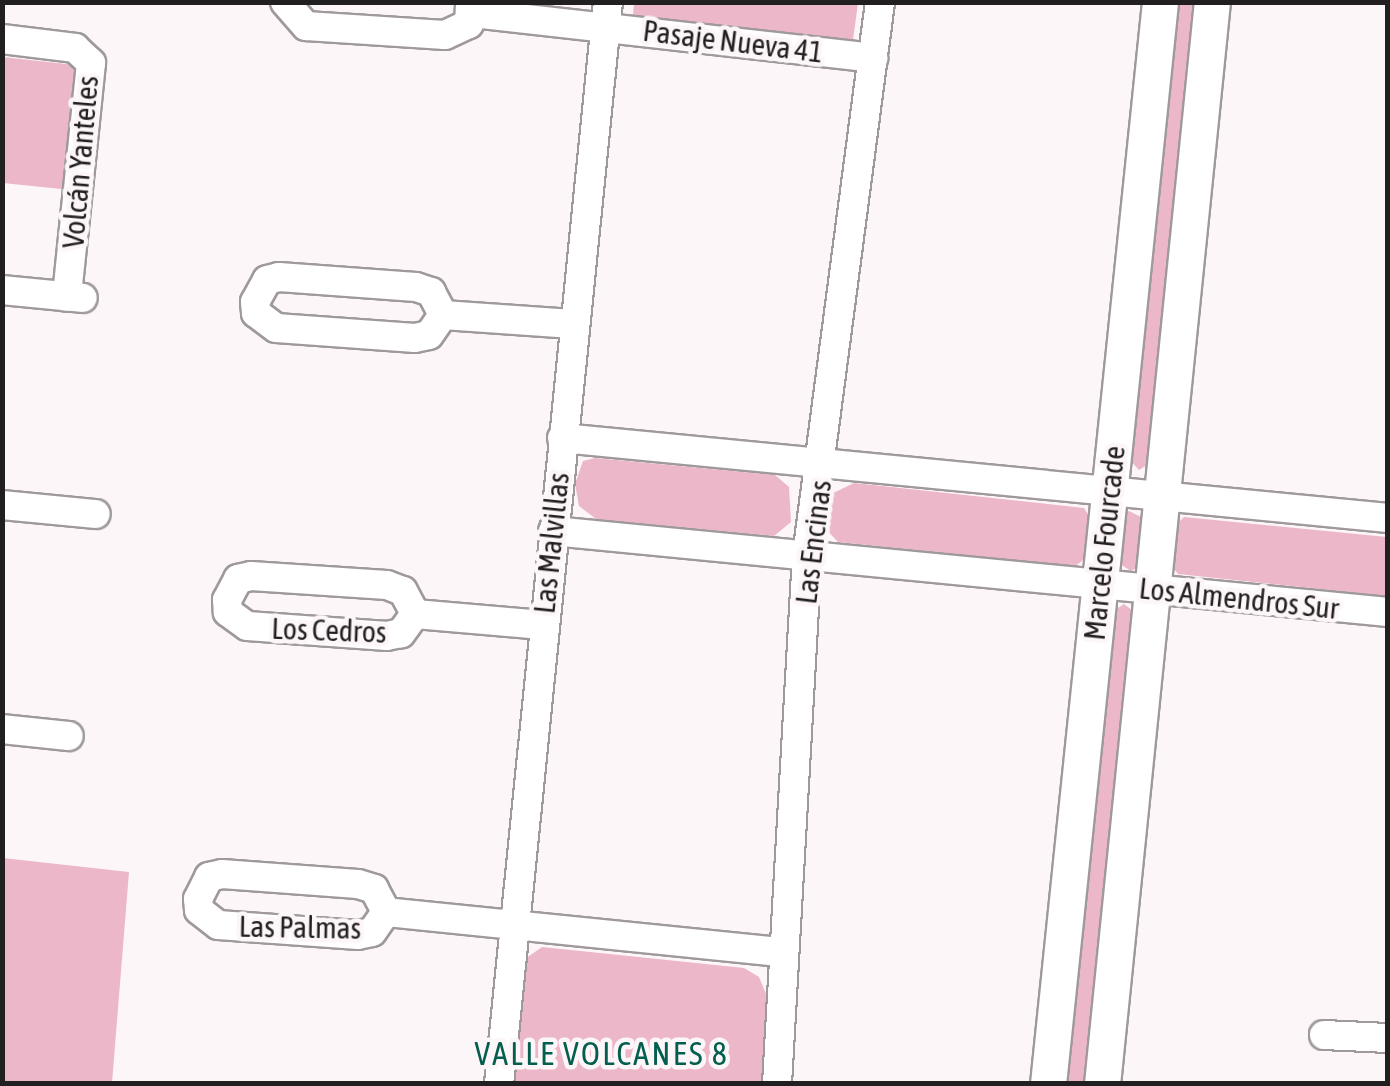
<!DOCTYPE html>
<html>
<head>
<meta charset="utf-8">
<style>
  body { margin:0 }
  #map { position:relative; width:1390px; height:1086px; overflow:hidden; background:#fdf6f8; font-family:"Asap Condensed",sans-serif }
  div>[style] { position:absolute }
  .green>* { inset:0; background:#ebb7c9 }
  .roads { filter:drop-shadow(2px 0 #9f999b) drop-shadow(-2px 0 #9f999b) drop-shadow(0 2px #9f999b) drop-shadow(0 -2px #9f999b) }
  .minor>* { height:28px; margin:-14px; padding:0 14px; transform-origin:14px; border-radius:14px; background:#fff }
  .tertiary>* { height:35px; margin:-17.5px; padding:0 17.5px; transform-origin:17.5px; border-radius:17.5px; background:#fff }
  span { translate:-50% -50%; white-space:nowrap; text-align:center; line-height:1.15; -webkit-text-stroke:9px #fdf6f8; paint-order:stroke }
  .street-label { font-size:30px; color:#211f1f }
  .neighbourhood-label { font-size:32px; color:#035e4e; letter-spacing:2.5px }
  .frame { position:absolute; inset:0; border:5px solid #211f1f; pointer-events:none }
</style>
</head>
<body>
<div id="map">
  <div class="green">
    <div style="clip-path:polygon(634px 3px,634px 2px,858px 3px,853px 40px,633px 15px)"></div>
    <div style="clip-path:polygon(1176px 3px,1196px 3px,1147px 465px,1139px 470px,1129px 459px)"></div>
    <div style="clip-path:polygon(3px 57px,84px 66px,71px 190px,3px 183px)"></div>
    <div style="clip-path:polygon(595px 458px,775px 475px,789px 487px,791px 522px,774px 536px,596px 519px,579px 506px,575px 484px,583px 461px)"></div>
    <div style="clip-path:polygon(854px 483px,1084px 508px,1091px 519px,1088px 557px,1075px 566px,838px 542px,823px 526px,829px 495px)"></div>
    <div style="clip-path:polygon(1129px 511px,1143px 518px,1140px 566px,1131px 571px,1120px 564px,1120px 553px,1124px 514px)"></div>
    <div style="clip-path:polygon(1184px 517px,1387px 537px,1387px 596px,1178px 574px,1170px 563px,1174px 527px)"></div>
    <div style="clip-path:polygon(1124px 604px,1133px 611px,1086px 1083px,1065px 1084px,1112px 612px)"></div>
    <div style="clip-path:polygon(3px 858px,129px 872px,112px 1083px,3px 1081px)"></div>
    <div style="clip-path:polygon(542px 947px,744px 968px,759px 977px,767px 996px,764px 1083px,511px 1084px,522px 961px)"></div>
  </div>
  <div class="roads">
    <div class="minor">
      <div style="left:285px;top:2px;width:32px;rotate:49deg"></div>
      <div style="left:306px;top:26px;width:139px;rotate:3.7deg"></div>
      <div style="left:445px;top:35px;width:26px;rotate:-25deg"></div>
      <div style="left:469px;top:24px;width:22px;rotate:-87deg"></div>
      <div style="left:473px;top:13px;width:403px;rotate:6.4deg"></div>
      <div style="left:2px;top:39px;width:74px;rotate:7deg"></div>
      <div style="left:75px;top:48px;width:22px;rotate:43deg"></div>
      <div style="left:91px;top:63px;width:235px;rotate:95.9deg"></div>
      <div style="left:2px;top:290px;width:81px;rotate:5.6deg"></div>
      <div style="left:443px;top:315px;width:24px;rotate:125deg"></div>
      <div style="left:429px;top:335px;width:14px;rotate:168deg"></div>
      <div style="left:415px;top:338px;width:139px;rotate:-175.9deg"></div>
      <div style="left:276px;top:328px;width:25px;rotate:-143deg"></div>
      <div style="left:256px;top:313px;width:11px;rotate:-95deg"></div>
      <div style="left:255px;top:302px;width:25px;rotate:-61deg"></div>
      <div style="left:267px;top:280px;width:12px;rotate:-14deg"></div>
      <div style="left:279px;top:277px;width:137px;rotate:4.2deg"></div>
      <div style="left:416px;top:287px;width:16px;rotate:18deg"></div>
      <div style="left:431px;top:292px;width:26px;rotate:62deg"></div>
      <div style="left:443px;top:315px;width:130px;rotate:4deg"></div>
      <div style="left:562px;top:438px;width:830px;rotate:5.53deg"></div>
      <div style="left:2px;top:505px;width:94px;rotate:5.5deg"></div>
      <div style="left:553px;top:531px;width:839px;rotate:5.54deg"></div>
      <div style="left:415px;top:614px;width:24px;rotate:126deg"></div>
      <div style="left:401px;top:633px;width:14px;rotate:168deg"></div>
      <div style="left:387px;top:636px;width:140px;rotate:-175.9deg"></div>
      <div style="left:247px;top:626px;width:24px;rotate:-144deg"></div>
      <div style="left:228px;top:612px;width:12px;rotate:-95deg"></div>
      <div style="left:227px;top:600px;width:24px;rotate:-62deg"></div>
      <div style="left:238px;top:579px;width:13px;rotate:-13deg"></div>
      <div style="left:251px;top:576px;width:136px;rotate:3.8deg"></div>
      <div style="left:387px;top:585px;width:17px;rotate:21deg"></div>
      <div style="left:403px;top:591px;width:26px;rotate:62deg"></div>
      <div style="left:415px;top:614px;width:128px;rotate:4.9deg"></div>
      <div style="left:2px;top:729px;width:67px;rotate:6deg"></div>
      <div style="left:386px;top:912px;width:24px;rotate:125deg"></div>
      <div style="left:372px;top:932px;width:14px;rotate:168deg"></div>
      <div style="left:358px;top:935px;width:140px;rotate:-175.9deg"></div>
      <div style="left:218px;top:925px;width:24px;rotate:-142deg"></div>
      <div style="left:199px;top:910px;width:11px;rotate:-95deg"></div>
      <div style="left:198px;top:899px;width:25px;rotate:-63deg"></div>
      <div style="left:209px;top:877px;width:13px;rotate:-13deg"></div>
      <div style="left:222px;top:874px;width:136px;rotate:4.2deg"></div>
      <div style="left:358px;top:884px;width:17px;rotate:17deg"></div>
      <div style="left:374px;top:889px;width:26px;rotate:62deg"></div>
      <div style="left:386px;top:912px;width:399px;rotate:5.8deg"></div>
      <div style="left:1324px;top:1035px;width:64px;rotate:2.7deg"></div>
      <div style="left:499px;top:1084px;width:1087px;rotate:-84.25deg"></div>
      <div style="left:777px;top:1084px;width:529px;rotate:-86.75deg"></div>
      <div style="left:807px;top:556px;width:559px;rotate:-82.49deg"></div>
    </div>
    <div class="tertiary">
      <div style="left:1048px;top:1084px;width:1088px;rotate:-84.09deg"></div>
      <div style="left:1102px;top:1084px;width:1088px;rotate:-84.2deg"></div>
    </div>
  </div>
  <div class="street-label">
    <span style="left:733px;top:41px;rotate:7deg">Pasaje Nueva 41</span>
    <span style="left:80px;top:162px;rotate:-85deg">Volcán Yanteles</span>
    <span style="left:813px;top:542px;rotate:-83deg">Las Encinas</span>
    <span style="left:551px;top:543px;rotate:-84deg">Las Malvillas</span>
    <span style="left:1104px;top:543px;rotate:-84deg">Marcelo Fourcade</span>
    <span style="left:1239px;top:598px;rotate:6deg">Los Almendros Sur</span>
    <span style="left:329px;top:630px;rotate:2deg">Los Cedros</span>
    <span style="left:300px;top:927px;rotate:1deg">Las Palmas</span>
  </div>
  <div class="neighbourhood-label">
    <span style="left:602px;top:1054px">VALLE VOLCANES 8</span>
  </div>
  <div class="frame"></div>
</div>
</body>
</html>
